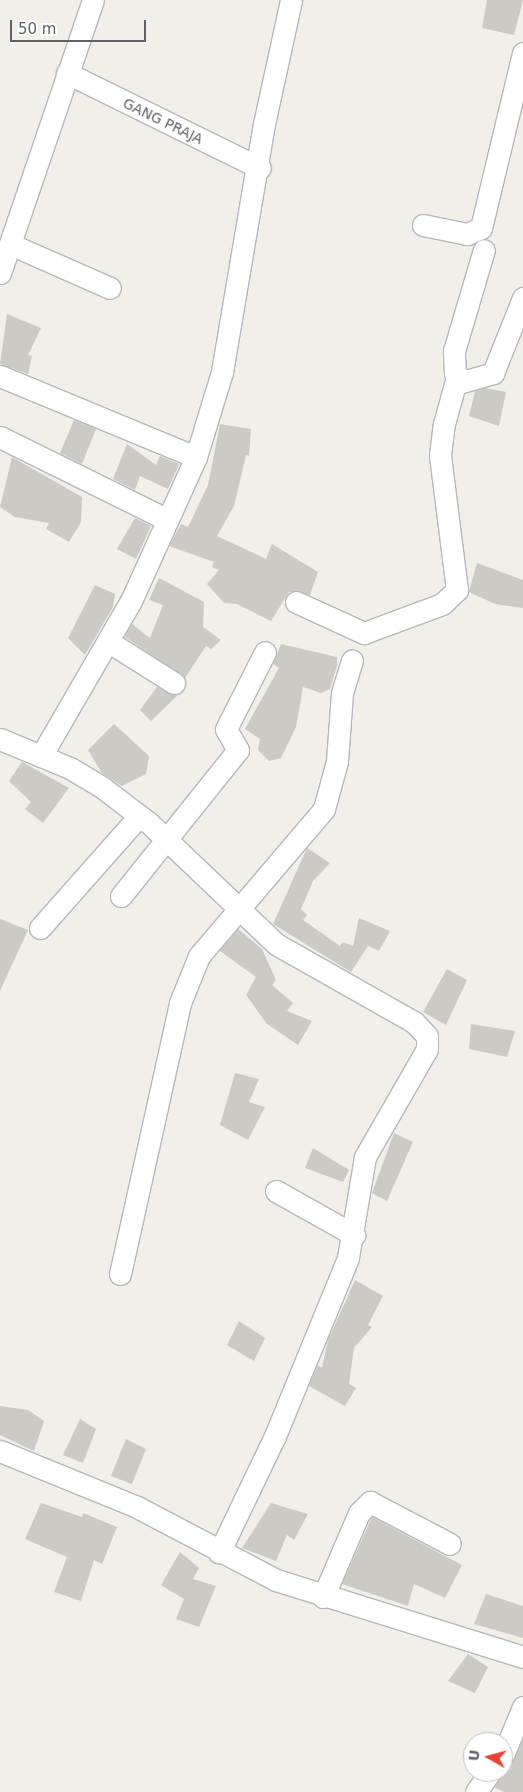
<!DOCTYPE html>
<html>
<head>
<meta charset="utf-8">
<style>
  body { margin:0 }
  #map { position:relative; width:523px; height:1792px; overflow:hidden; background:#f1efe8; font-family:"DejaVu Sans",sans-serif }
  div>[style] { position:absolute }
  .building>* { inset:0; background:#cccac5 }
  .roads { filter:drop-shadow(1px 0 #b5b8bc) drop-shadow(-1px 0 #b5b8bc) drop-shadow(0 1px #b5b8bc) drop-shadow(0 -1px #b5b8bc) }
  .minor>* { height:21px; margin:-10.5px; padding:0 10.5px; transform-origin:10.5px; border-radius:10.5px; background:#fff }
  span { translate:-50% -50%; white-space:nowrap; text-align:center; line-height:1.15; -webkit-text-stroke:4px #fff; paint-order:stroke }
  .street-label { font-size:14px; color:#5f6368 }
  .north { position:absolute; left:463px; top:1732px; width:50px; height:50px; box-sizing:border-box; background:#fff; border:1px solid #bfc1c3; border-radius:50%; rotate:277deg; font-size:14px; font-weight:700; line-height:20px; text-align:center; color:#5f6368 }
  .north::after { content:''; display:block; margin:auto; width:18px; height:22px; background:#ea4335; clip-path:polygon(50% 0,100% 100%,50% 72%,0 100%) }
  .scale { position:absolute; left:10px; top:20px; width:136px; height:22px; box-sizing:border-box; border:2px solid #5f6368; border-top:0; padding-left:6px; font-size:15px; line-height:18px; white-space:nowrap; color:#5f6368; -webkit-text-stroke:4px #fff; paint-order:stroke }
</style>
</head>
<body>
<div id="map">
  <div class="building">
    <div style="clip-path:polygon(487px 0,523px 0,514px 35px,482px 28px)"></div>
    <div style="clip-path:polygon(7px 314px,41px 328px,28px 355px,32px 356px,28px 374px,0 364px)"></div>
    <div style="clip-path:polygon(485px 388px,506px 392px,499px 426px,469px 416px,475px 391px)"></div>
    <div style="clip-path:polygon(74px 420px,96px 429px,82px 464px,60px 453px)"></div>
    <div style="clip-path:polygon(220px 424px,251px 429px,249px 456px,246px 455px,234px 506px,217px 536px,266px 559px,272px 544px,318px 572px,310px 595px,289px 592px,271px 621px,237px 604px,224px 603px,207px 584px,219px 570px,212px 567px,214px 562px,169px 546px,181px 524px,188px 527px,208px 485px)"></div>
    <div style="clip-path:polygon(127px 444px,156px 465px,160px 456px,179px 464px,168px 489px,140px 476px,135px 490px,113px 479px)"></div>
    <div style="clip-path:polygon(12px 457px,82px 497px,81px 522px,69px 542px,46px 529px,49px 523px,15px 517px,0 507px)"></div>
    <div style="clip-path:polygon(135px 518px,151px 526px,136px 559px,117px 549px)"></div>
    <div style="clip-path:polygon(477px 563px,523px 580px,523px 608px,495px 604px,469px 592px)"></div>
    <div style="clip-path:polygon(159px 578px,204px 602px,203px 627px,221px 640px,211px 649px,206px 646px,185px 678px,125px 637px,132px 624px,150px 638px,163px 605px,149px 600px)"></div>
    <div style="clip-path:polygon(95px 585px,115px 594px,113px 607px,85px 655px,68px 638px)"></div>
    <div style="clip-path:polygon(281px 644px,337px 657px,337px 666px,330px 689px,321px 693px,303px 687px,296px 727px,281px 758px,269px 761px,258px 750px,260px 739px,245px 729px,279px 668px,273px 664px)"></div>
    <div style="clip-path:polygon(157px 687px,177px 696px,151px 721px,140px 710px)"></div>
    <div style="clip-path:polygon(114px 724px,149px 756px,146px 774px,122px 786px,102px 773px,88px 750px)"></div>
    <div style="clip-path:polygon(22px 762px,69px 788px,43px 823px,25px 809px,31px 802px,9px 781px)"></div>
    <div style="clip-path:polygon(307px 848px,330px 863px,313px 881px,301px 909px,307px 915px,303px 920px,340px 946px,343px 942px,353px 946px,359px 918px,390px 931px,379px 951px,368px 946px,351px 972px,273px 924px)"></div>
    <div style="clip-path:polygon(0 919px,28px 930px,0 991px)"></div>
    <div style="clip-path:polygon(238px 929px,262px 949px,276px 980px,272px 985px,293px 1003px,287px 1011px,312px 1021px,298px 1045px,267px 1024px,246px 995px,256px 977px,220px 951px)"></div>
    <div style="clip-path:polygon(447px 969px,467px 980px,446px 1025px,423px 1012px)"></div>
    <div style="clip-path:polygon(471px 1024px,515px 1031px,507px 1057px,469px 1049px)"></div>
    <div style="clip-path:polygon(235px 1073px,259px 1079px,249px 1102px,265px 1107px,248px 1140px,220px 1125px)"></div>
    <div style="clip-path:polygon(394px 1133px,413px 1142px,387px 1201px,372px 1193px)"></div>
    <div style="clip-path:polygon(313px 1148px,349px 1170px,343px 1182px,305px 1168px)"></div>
    <div style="clip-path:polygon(355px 1280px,383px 1296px,368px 1325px,372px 1327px,354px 1348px,349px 1384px,356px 1388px,345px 1406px,309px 1386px,318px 1365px,322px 1368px,328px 1340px)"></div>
    <div style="clip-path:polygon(239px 1321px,265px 1338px,254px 1361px,227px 1345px)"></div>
    <div style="clip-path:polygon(0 1406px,28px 1410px,44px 1421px,34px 1451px,0 1435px)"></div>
    <div style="clip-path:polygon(80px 1419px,96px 1429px,83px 1463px,63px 1455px)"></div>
    <div style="clip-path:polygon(126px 1439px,146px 1449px,132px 1484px,111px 1476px)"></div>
    <div style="clip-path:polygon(41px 1503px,82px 1517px,83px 1513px,117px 1527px,102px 1564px,94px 1560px,81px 1601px,54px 1592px,67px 1557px,25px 1539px)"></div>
    <div style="clip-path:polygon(271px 1503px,308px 1514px,294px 1540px,287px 1535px,276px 1561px,242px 1548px)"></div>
    <div style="clip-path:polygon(372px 1517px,462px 1565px,445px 1598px,414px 1584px,408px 1606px,342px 1584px)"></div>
    <div style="clip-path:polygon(180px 1552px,199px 1568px,193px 1579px,216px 1586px,199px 1627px,176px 1619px,184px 1599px,161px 1585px)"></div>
    <div style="clip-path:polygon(486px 1594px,523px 1606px,523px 1638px,474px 1624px)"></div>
    <div style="clip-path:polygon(468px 1654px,488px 1667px,475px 1693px,448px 1681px)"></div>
    <div style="clip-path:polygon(523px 1740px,523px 1792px,504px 1792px,494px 1787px)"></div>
  </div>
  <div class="roads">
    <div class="minor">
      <div style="left:67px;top:73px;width:215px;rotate:26.2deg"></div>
      <div style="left:423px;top:225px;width:45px;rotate:11.6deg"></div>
      <div style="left:467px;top:234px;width:15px;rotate:-23deg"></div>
      <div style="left:481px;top:228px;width:180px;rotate:-76.5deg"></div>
      <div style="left:10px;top:244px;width:109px;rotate:23.7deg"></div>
      <div style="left:0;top:273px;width:288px;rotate:-71.2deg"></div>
      <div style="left:0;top:376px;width:212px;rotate:22.5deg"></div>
      <div style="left:462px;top:380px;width:10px;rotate:-135deg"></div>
      <div style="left:455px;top:373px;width:22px;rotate:-93deg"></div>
      <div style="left:454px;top:351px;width:105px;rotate:-73.5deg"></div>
      <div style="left:0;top:437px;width:185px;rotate:26.3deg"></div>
      <div style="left:296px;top:602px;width:75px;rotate:24.5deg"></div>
      <div style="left:364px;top:633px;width:83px;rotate:-20.4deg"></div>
      <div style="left:442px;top:604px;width:21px;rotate:-43deg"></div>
      <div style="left:457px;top:590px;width:136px;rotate:-97.2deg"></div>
      <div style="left:440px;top:455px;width:31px;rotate:-83deg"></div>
      <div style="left:444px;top:424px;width:41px;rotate:-74.6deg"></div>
      <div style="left:455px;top:384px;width:40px;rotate:-16deg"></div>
      <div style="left:493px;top:373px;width:81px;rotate:-68.2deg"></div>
      <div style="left:109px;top:642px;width:77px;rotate:32.2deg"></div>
      <div style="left:0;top:739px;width:76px;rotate:22.5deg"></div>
      <div style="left:70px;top:768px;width:39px;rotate:31deg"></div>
      <div style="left:103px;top:788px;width:58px;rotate:37.3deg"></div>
      <div style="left:149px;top:823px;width:175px;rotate:43.6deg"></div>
      <div style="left:276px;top:944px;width:159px;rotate:29.5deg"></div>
      <div style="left:414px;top:1022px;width:19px;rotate:47deg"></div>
      <div style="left:427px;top:1036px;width:13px;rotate:90deg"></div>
      <div style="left:427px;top:1049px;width:125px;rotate:119.9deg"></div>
      <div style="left:365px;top:1157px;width:102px;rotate:99.6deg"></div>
      <div style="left:348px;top:1258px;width:195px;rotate:112.3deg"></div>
      <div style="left:274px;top:1438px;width:127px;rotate:115.6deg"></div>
      <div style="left:41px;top:756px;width:179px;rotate:-59.9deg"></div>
      <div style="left:131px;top:601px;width:158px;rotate:-65.7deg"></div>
      <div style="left:196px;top:457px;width:89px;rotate:-73deg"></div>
      <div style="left:222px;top:372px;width:252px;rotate:-80.4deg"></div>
      <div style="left:264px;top:124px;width:127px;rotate:-77.7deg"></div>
      <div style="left:121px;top:896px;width:187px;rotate:-51.3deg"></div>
      <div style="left:238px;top:750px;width:24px;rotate:-120deg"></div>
      <div style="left:226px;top:729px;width:86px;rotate:-63.1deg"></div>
      <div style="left:40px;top:928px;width:149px;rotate:-48.5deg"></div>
      <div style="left:276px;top:1191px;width:90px;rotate:29.4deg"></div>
      <div style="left:120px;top:1274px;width:278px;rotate:-77.5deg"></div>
      <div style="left:180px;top:1003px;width:51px;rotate:-68deg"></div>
      <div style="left:199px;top:956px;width:193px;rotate:-49.6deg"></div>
      <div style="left:324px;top:809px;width:50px;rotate:-74.8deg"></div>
      <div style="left:337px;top:761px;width:68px;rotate:-85.8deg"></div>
      <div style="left:342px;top:693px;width:34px;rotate:-73deg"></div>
      <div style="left:0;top:1451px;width:148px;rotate:22.2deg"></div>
      <div style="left:137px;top:1507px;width:157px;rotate:27.7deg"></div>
      <div style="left:276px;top:1580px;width:259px;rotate:17.3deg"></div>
      <div style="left:323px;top:1597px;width:91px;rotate:-66.8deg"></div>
      <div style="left:359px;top:1513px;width:16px;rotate:-45deg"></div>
      <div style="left:370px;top:1502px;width:90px;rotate:27.7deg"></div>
      <div style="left:503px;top:1755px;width:52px;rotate:-67.4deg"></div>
      <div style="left:476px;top:1792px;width:24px;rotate:-55deg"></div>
    </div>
  </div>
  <div class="street-label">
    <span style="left:163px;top:121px;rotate:26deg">GANG PRAJA</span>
  </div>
  <div class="north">U</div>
  <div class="scale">50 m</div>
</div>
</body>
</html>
